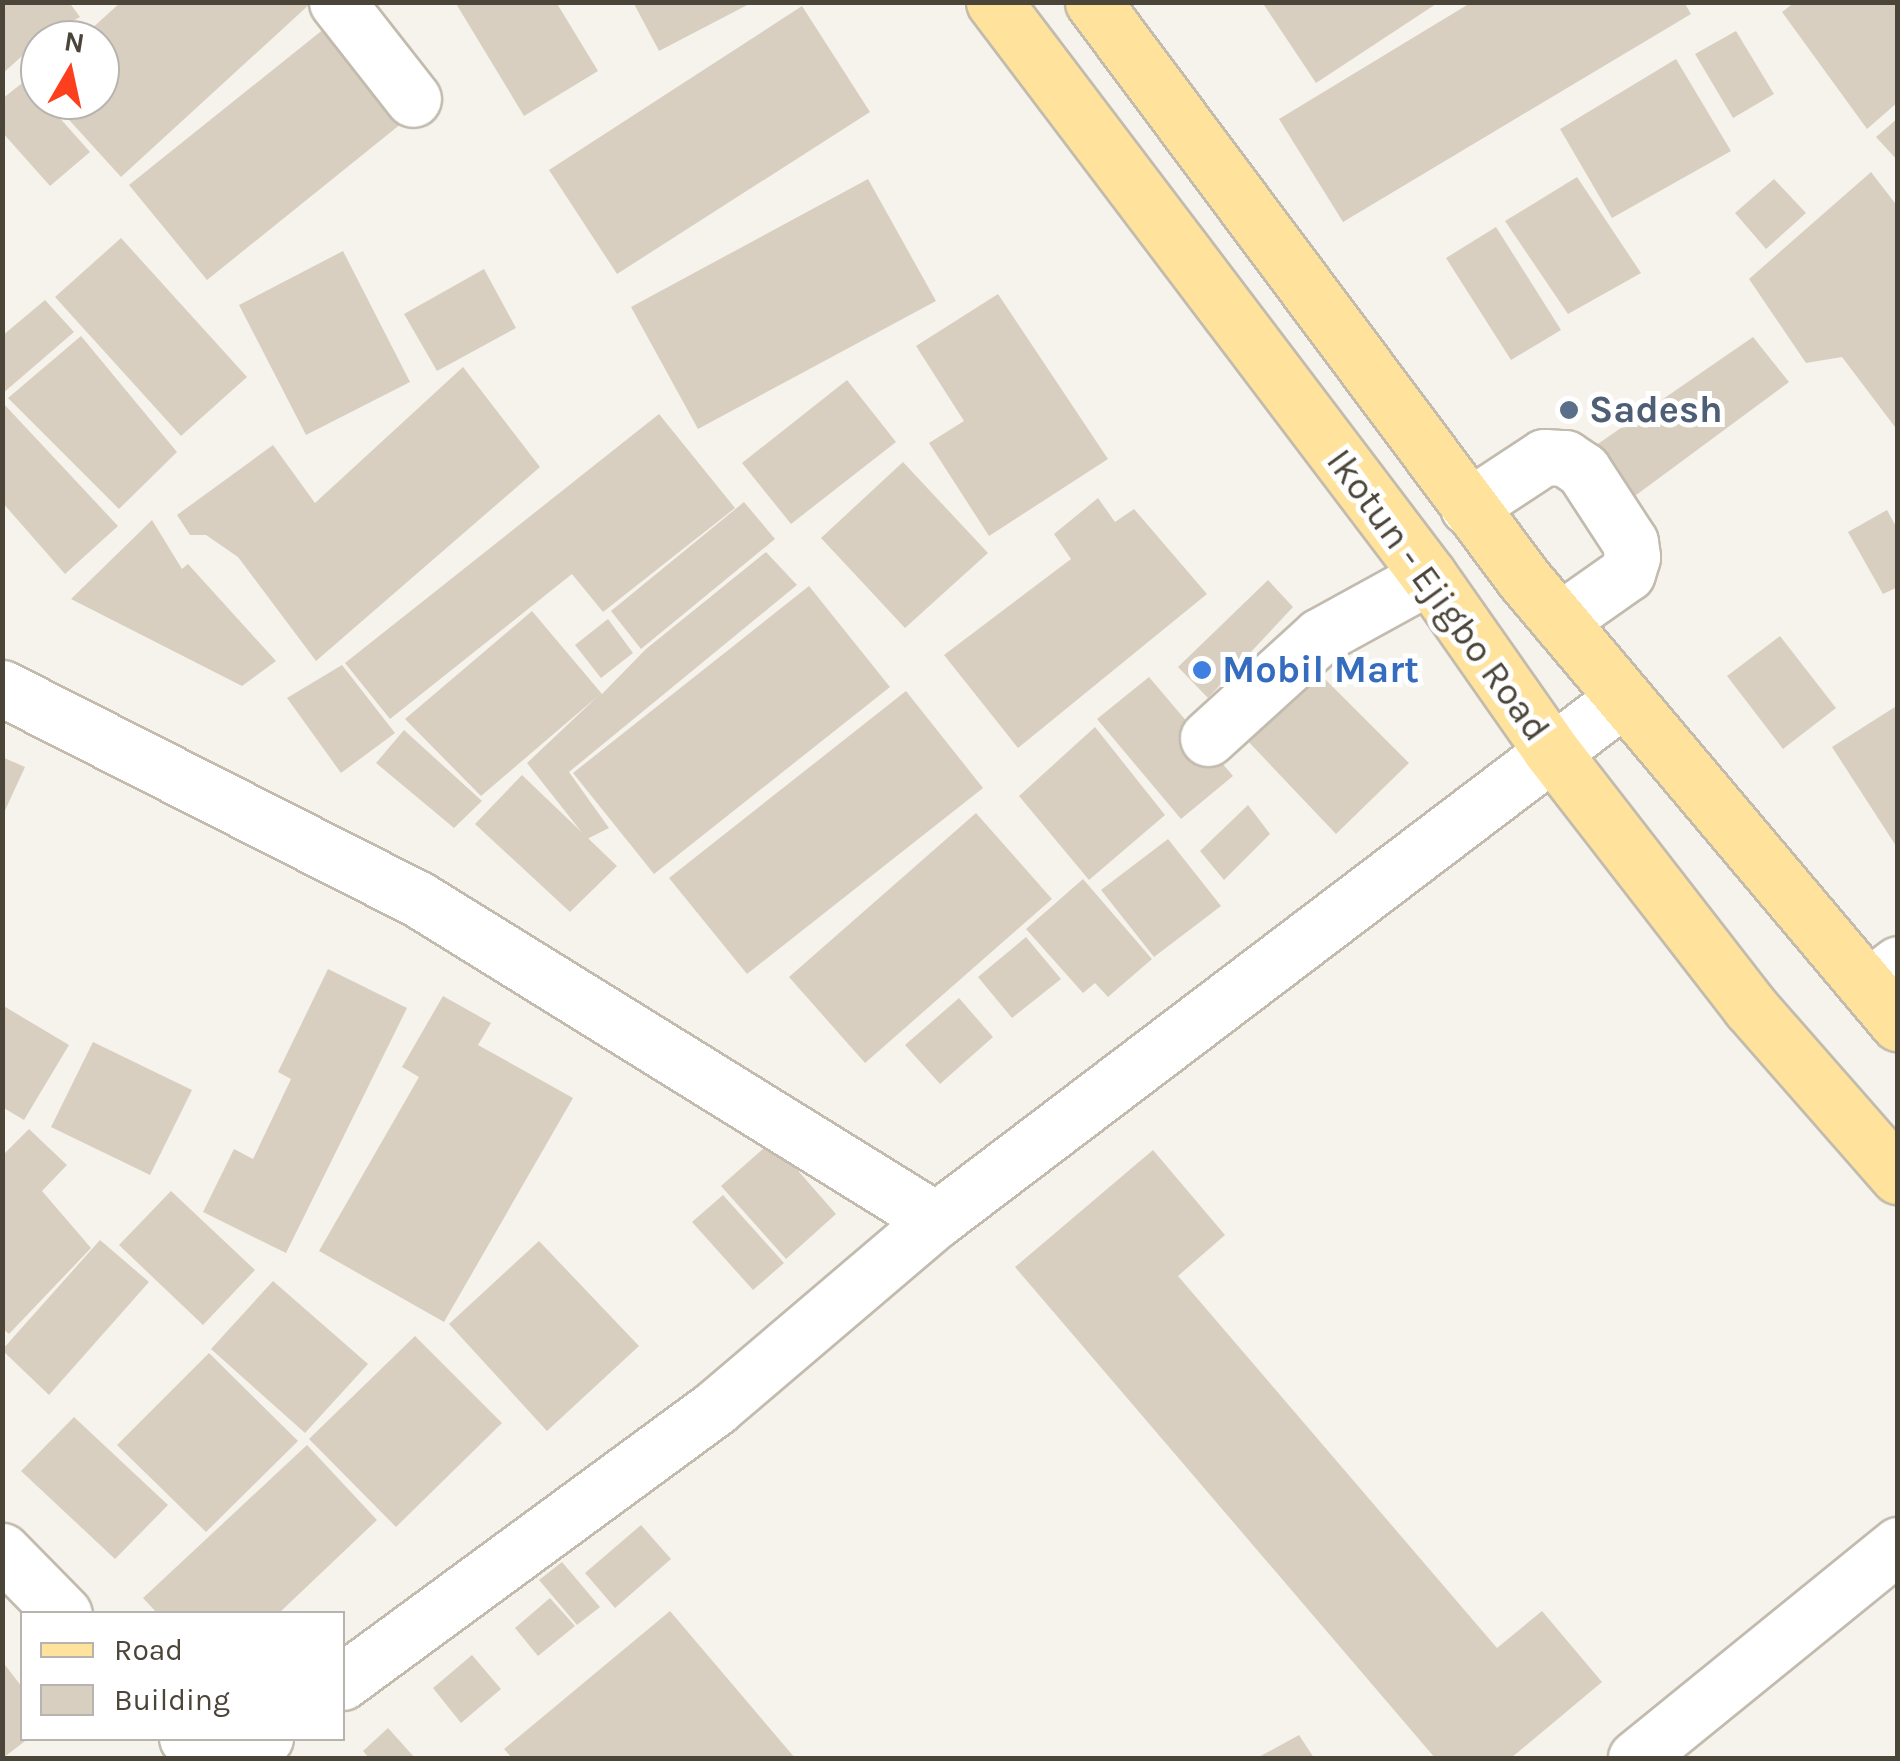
<!DOCTYPE html>
<html>
<head>
<meta charset="utf-8">
<style>
  body { margin:0 }
  #map { position:relative; width:1900px; height:1761px; overflow:hidden; background:#f6f3ec; font-family:Karla,sans-serif }
  div>[style] { position:absolute }
  .building>* { inset:0; background:#d8cfc1 }
  .roads { filter:drop-shadow(2px 0 #c2bbae) drop-shadow(-2px 0 #c2bbae) drop-shadow(0 2px #c2bbae) drop-shadow(0 -2px #c2bbae) }
  .minor>* { height:55px; margin:-27.5px; padding:0 27.5px; transform-origin:27.5px; border-radius:27.5px; background:#fff }
  .major>* { height:55px; margin:-27.5px; padding:0 27.5px; transform-origin:27.5px; border-radius:27.5px; background:#ffe39c }
  .dots>* { width:28px; height:28px; translate:-50% -50%; box-sizing:border-box; border:5px solid #fff; border-radius:50% }
  span { translate:-50% -50%; white-space:nowrap; text-align:center; line-height:1.15; -webkit-text-stroke:10px #fff; paint-order:stroke }
  .service-label { font-size:38px; color:#4e5e75; font-weight:700 }
  .left { translate:0 -50%; text-align:left }
  .street-label { font-size:38px; color:#4b4439 }
  .shop-label { font-size:38px; color:#366cbe; font-weight:700 }
  .frame { position:absolute; inset:0; border:5px solid #4b4439; pointer-events:none }
  .legend { position:absolute; left:20px; top:1611px; width:325px; height:130px; box-sizing:border-box; background:#fff; border:2px solid #b7b4b0; margin:0; padding:12px 18px; list-style:none; font-size:30px; color:#4b4439 }
  .legend li { display:flex; align-items:center; gap:20px; height:50px }
  .legend b { width:50px; border:2px solid #b7b4b0 }
  .north { position:absolute; left:20px; top:20px; width:100px; height:100px; box-sizing:border-box; background:#fff; border:2px solid #b7b4b0; border-radius:50%; rotate:9deg; font-size:28px; font-weight:700; line-height:40px; text-align:center; color:#4b4439 }
  .north::after { content:''; display:block; margin:auto; width:35px; height:45px; background:#fc3f1d; clip-path:polygon(50% 0,100% 100%,50% 72%,0 100%) }
</style>
</head>
<body>
<div id="map">
  <div class="building">
    <div style="clip-path:polygon(2px 2px,69px 2px,80px 17px,40px 40px,2px 74px)"></div>
    <div style="clip-path:polygon(121px 2px,312px 2px,121px 177px,51px 100px,100px 100px,100px 40px,79px 40px)"></div>
    <div style="clip-path:polygon(455px 2px,556px 2px,598px 71px,524px 116px)"></div>
    <div style="clip-path:polygon(633px 2px,753px 2px,659px 51px)"></div>
    <div style="clip-path:polygon(1262px 2px,1439px 2px,1316px 83px)"></div>
    <div style="clip-path:polygon(1472px 2px,1684px 2px,1691px 14px,1343px 222px,1279px 119px)"></div>
    <div style="clip-path:polygon(1795px 2px,1898px 2px,1898px 102px,1867px 129px,1782px 12px)"></div>
    <div style="clip-path:polygon(802px 6px,870px 112px,617px 274px,549px 170px)"></div>
    <div style="clip-path:polygon(330px 24px,407px 119px,207px 280px,129px 185px)"></div>
    <div style="clip-path:polygon(1736px 31px,1774px 94px,1733px 118px,1695px 54px)"></div>
    <div style="clip-path:polygon(1676px 59px,1731px 151px,1612px 218px,1560px 129px)"></div>
    <div style="clip-path:polygon(26px 80px,90px 152px,50px 186px,2px 132px,2px 99px)"></div>
    <div style="clip-path:polygon(1898px 118px,1898px 161px,1876px 137px)"></div>
    <div style="clip-path:polygon(1871px 172px,1898px 207px,1898px 431px,1842px 357px,1806px 363px,1749px 279px)"></div>
    <div style="clip-path:polygon(1577px 177px,1641px 273px,1568px 314px,1505px 221px)"></div>
    <div style="clip-path:polygon(868px 179px,936px 301px,698px 429px,631px 307px)"></div>
    <div style="clip-path:polygon(1774px 179px,1806px 213px,1766px 249px,1735px 213px)"></div>
    <div style="clip-path:polygon(1496px 227px,1561px 330px,1511px 360px,1446px 258px)"></div>
    <div style="clip-path:polygon(121px 238px,247px 377px,181px 436px,55px 297px)"></div>
    <div style="clip-path:polygon(343px 251px,410px 382px,306px 435px,239px 305px)"></div>
    <div style="clip-path:polygon(484px 269px,516px 328px,437px 371px,404px 314px)"></div>
    <div style="clip-path:polygon(998px 294px,1108px 459px,989px 536px,929px 443px,964px 421px,916px 346px)"></div>
    <div style="clip-path:polygon(45px 300px,74px 332px,2px 394px,2px 336px)"></div>
    <div style="clip-path:polygon(81px 336px,177px 452px,119px 509px,8px 398px)"></div>
    <div style="clip-path:polygon(1753px 337px,1789px 382px,1624px 504px,1589px 450px)"></div>
    <div style="clip-path:polygon(463px 367px,540px 467px,316px 661px,238px 557px,206px 535px,190px 535px,177px 515px,273px 445px,315px 503px)"></div>
    <div style="clip-path:polygon(847px 380px,896px 442px,791px 524px,742px 463px)"></div>
    <div style="clip-path:polygon(2px 402px,118px 526px,65px 574px,2px 502px)"></div>
    <div style="clip-path:polygon(659px 414px,735px 508px,603px 612px,572px 574px,390px 719px,345px 663px)"></div>
    <div style="clip-path:polygon(903px 462px,988px 553px,905px 628px,821px 538px)"></div>
    <div style="clip-path:polygon(1098px 498px,1115px 522px,1134px 509px,1207px 594px,1018px 748px,944px 655px,1071px 559px,1054px 534px)"></div>
    <div style="clip-path:polygon(744px 502px,775px 539px,641px 649px,611px 611px)"></div>
    <div style="clip-path:polygon(1887px 510px,1898px 530px,1898px 587px,1883px 594px,1848px 532px)"></div>
    <div style="clip-path:polygon(152px 520px,182px 569px,188px 564px,276px 661px,242px 686px,71px 599px)"></div>
    <div style="clip-path:polygon(766px 552px,797px 585px,569px 772px,609px 828px,587px 839px,527px 763px,598px 696px,481px 796px,405px 719px,532px 611px,602px 694px,646px 649px)"></div>
    <div style="clip-path:polygon(1268px 580px,1293px 607px,1208px 698px,1178px 667px)"></div>
    <div style="clip-path:polygon(809px 586px,890px 687px,654px 874px,573px 773px)"></div>
    <div style="clip-path:polygon(608px 619px,633px 653px,601px 678px,575px 645px)"></div>
    <div style="clip-path:polygon(1780px 636px,1836px 708px,1783px 749px,1727px 676px)"></div>
    <div style="clip-path:polygon(342px 665px,395px 733px,341px 773px,287px 698px)"></div>
    <div style="clip-path:polygon(1320px 674px,1409px 763px,1336px 834px,1244px 737px)"></div>
    <div style="clip-path:polygon(1149px 677px,1233px 776px,1181px 819px,1097px 719px)"></div>
    <div style="clip-path:polygon(906px 691px,983px 788px,747px 974px,669px 878px)"></div>
    <div style="clip-path:polygon(1898px 705px,1898px 849px,1832px 747px)"></div>
    <div style="clip-path:polygon(1095px 727px,1165px 815px,1089px 880px,1019px 796px)"></div>
    <div style="clip-path:polygon(404px 730px,482px 801px,454px 828px,376px 763px)"></div>
    <div style="clip-path:polygon(2px 757px,25px 767px,2px 817px)"></div>
    <div style="clip-path:polygon(522px 775px,617px 866px,570px 912px,475px 824px)"></div>
    <div style="clip-path:polygon(1248px 805px,1270px 834px,1224px 880px,1200px 851px)"></div>
    <div style="clip-path:polygon(976px 813px,1052px 899px,865px 1063px,789px 977px)"></div>
    <div style="clip-path:polygon(1168px 839px,1221px 906px,1154px 957px,1101px 890px)"></div>
    <div style="clip-path:polygon(1083px 879px,1152px 959px,1108px 997px,1095px 983px,1083px 993px,1026px 929px)"></div>
    <div style="clip-path:polygon(1026px 937px,1061px 979px,1012px 1018px,978px 977px)"></div>
    <div style="clip-path:polygon(328px 969px,407px 1008px,286px 1253px,203px 1212px,234px 1149px,253px 1159px,291px 1079px,278px 1072px)"></div>
    <div style="clip-path:polygon(443px 996px,491px 1023px,478px 1045px,573px 1098px,444px 1322px,319px 1251px,419px 1077px,402px 1067px)"></div>
    <div style="clip-path:polygon(959px 998px,993px 1037px,940px 1084px,905px 1045px)"></div>
    <div style="clip-path:polygon(2px 1005px,69px 1045px,24px 1120px,2px 1107px)"></div>
    <div style="clip-path:polygon(93px 1042px,192px 1090px,150px 1175px,51px 1127px)"></div>
    <div style="clip-path:polygon(29px 1129px,67px 1165px,42px 1191px,91px 1248px,9px 1334px,2px 1328px,2px 1156px)"></div>
    <div style="clip-path:polygon(772px 1141px,836px 1214px,786px 1259px,721px 1186px)"></div>
    <div style="clip-path:polygon(1153px 1150px,1225px 1235px,1178px 1276px,1497px 1648px,1542px 1611px,1602px 1682px,1511px 1758px,1435px 1758px,1015px 1267px)"></div>
    <div style="clip-path:polygon(171px 1191px,255px 1270px,203px 1325px,119px 1245px)"></div>
    <div style="clip-path:polygon(723px 1195px,784px 1263px,753px 1290px,692px 1222px)"></div>
    <div style="clip-path:polygon(100px 1240px,149px 1282px,49px 1395px,2px 1350px)"></div>
    <div style="clip-path:polygon(539px 1241px,639px 1346px,547px 1431px,449px 1324px)"></div>
    <div style="clip-path:polygon(273px 1281px,368px 1364px,305px 1433px,211px 1349px)"></div>
    <div style="clip-path:polygon(415px 1336px,502px 1423px,396px 1527px,309px 1439px)"></div>
    <div style="clip-path:polygon(209px 1353px,298px 1441px,206px 1532px,117px 1445px)"></div>
    <div style="clip-path:polygon(74px 1417px,168px 1505px,115px 1559px,21px 1471px)"></div>
    <div style="clip-path:polygon(307px 1445px,377px 1520px,278px 1614px,158px 1614px,143px 1598px)"></div>
    <div style="clip-path:polygon(641px 1525px,671px 1559px,615px 1608px,585px 1573px)"></div>
    <div style="clip-path:polygon(562px 1562px,600px 1607px,577px 1625px,539px 1580px)"></div>
    <div style="clip-path:polygon(550px 1598px,575px 1626px,538px 1656px,515px 1628px)"></div>
    <div style="clip-path:polygon(670px 1611px,795px 1758px,512px 1758px,504px 1749px)"></div>
    <div style="clip-path:polygon(472px 1655px,501px 1689px,461px 1723px,433px 1688px)"></div>
    <div style="clip-path:polygon(2px 1661px,22px 1687px,22px 1738px,29px 1738px,3px 1758px)"></div>
    <div style="clip-path:polygon(388px 1728px,415px 1758px,369px 1758px,363px 1751px)"></div>
    <div style="clip-path:polygon(1299px 1735px,1314px 1758px,1257px 1758px)"></div>
  </div>
  <div class="roads">
    <div class="minor">
      <div style="left:337px;top:2px;width:123px;rotate:51.9deg"></div>
      <div style="left:1468px;top:507px;width:91px;rotate:-33.3deg"></div>
      <div style="left:1544px;top:457px;width:21px;rotate:3deg"></div>
      <div style="left:1565px;top:458px;width:22px;rotate:34deg"></div>
      <div style="left:1583px;top:470px;width:86px;rotate:56.9deg"></div>
      <div style="left:1630px;top:542px;width:15px;rotate:82deg"></div>
      <div style="left:1632px;top:557px;width:17px;rotate:107deg"></div>
      <div style="left:1627px;top:573px;width:83px;rotate:144.8deg"></div>
      <div style="left:2px;top:688px;width:466px;rotate:26.9deg"></div>
      <div style="left:418px;top:899px;width:609px;rotate:31.79deg"></div>
      <div style="left:1208px;top:738px;width:151px;rotate:-42.3deg"></div>
      <div style="left:1320px;top:636px;width:124px;rotate:-28.8deg"></div>
      <div style="left:1868px;top:987px;width:38px;rotate:-37deg"></div>
      <div style="left:2px;top:1551px;width:88px;rotate:45.5deg"></div>
      <div style="left:342px;top:1682px;width:464px;rotate:-36.3deg"></div>
      <div style="left:716px;top:1407px;width:289px;rotate:-40.4deg"></div>
      <div style="left:936px;top:1220px;width:860px;rotate:-37.2deg"></div>
      <div style="left:187px;top:1738px;width:28px;rotate:46deg"></div>
      <div style="left:238px;top:1758px;width:34px;rotate:-37deg"></div>
      <div style="left:1636px;top:1758px;width:338px;rotate:-39.1deg"></div>
    </div>
    <div class="major">
      <div style="left:994px;top:2px;width:720px;rotate:52.84deg"></div>
      <div style="left:1429px;top:576px;width:211px;rotate:55deg"></div>
      <div style="left:1550px;top:749px;width:326px;rotate:52.2deg"></div>
      <div style="left:1750px;top:1007px;width:225px;rotate:48.8deg"></div>
      <div style="left:1093px;top:2px;width:720px;rotate:53.24deg"></div>
      <div style="left:1524px;top:579px;width:581px;rotate:49.89deg"></div>
    </div>
  </div>
  <div class="dots">
    <div style="left:1569px;top:410px;background:#5c6f8a"></div>
    <div style="left:1202px;top:670px;background:#3f7fe0"></div>
  </div>
  <div class="service-label">
    <span class="left" style="left:1589px;top:410px">Sadesh</span>
  </div>
  <div class="street-label">
    <span style="left:1438px;top:595px;rotate:54deg">Ikotun - Ejigbo Road</span>
  </div>
  <div class="shop-label">
    <span class="left" style="left:1222px;top:670px">Mobil Mart</span>
  </div>
  <div class="frame"></div>
  <ul class="legend">
  <li><b style="height:12px;background:#ffe39c"></b>Road</li>
  <li><b style="height:28px;background:#d8cfc1"></b>Building</li>
  </ul>
  <div class="north">N</div>
</div>
</body>
</html>
